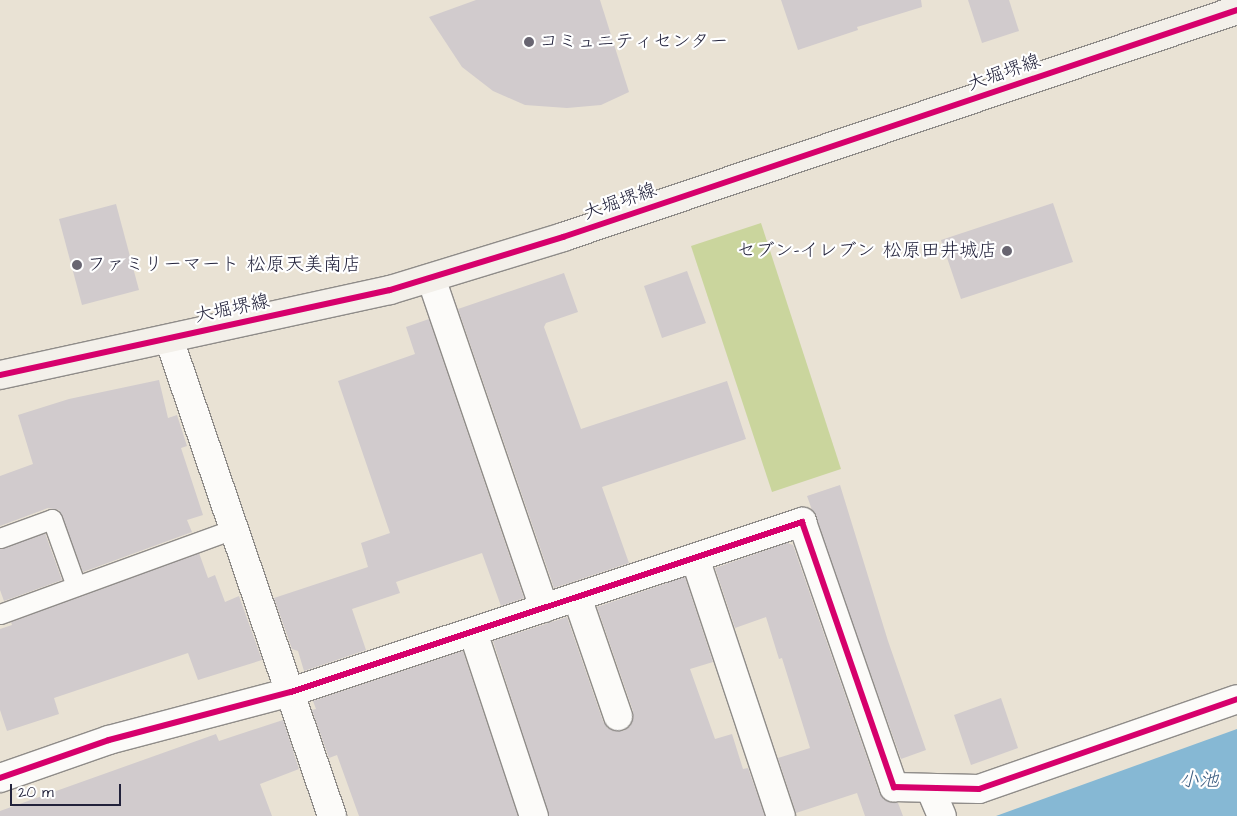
<!DOCTYPE html>
<html>
<head>
<meta charset="utf-8">
<style>
  body { margin:0 }
  #map { position:relative; width:1237px; height:816px; overflow:hidden; background:#e9e2d4; font-family:"Architects Daughter","Klee One",sans-serif }
  div>[style] { position:absolute }
  .green>* { inset:0; background:#cad59d }
  .water>* { inset:0; background:#86b8d4 }
  .building>* { inset:0; background:#d1cbcd }
  .roads { filter:drop-shadow(1px 0 #8f8c89) drop-shadow(-1px 0 #8f8c89) drop-shadow(0 1px #8f8c89) drop-shadow(0 -1px #8f8c89) }
  .lane>* { height:19px; margin:-9.5px; padding:0 9.5px; transform-origin:9.5px; border-radius:9.5px; background:#fcfbf9 }
  .street>* { height:28px; margin:-14px; padding:0 14px; transform-origin:14px; border-radius:14px; background:#fcfbf9 }
  .secondary>* { height:28px; margin:-14px; padding:0 14px; transform-origin:14px; border-radius:14px; background:#f3f0ea }
  .cycleway>* { height:6px; margin:-3px; padding:0 3px; transform-origin:3px; border-radius:3px; background:#d6006c }
  .dots>* { width:14px; height:14px; translate:-50% -50%; box-sizing:border-box; border:2px solid #fff; border-radius:50% }
  span { translate:-50% -50%; white-space:nowrap; text-align:center; line-height:1.15; -webkit-text-stroke:4.5px #fff; paint-order:stroke }
  .poi-label { font-size:19px; color:#22223b }
  .left { translate:0 -50%; text-align:left }
  .right { translate:-100% -50%; text-align:right }
  .street-label { font-size:19px; color:#22223b }
  .water-label { font-size:20px; color:#3c5d80; font-style:italic }
  .scale { position:absolute; left:10px; top:784px; width:111px; height:22px; box-sizing:border-box; border:2px solid #22223b; border-top:0; padding-left:6px; font-size:15px; line-height:18px; white-space:nowrap; color:#22223b; -webkit-text-stroke:4px #fff; paint-order:stroke }
</style>
</head>
<body>
<div id="map">
  <div class="green">
    <div style="clip-path:polygon(761px 223px,841px 469px,772px 492px,691px 246px)"></div>
  </div>
  <div class="water">
    <div style="clip-path:polygon(1237px 729px,1237px 816px,996px 816px)"></div>
  </div>
  <div class="building">
    <div style="clip-path:polygon(476px 0,600px 0,629px 92px,601px 105px,567px 108px,525px 105px,493px 91px,462px 67px,429px 17px)"></div>
    <div style="clip-path:polygon(781px 0,921px 0,922px 7px,857px 27px,858px 30px,798px 50px)"></div>
    <div style="clip-path:polygon(968px 0,1009px 0,1019px 31px,982px 43px)"></div>
    <div style="clip-path:polygon(1053px 203px,1073px 262px,961px 299px,941px 240px)"></div>
    <div style="clip-path:polygon(116px 204px,139px 290px,82px 305px,59px 219px)"></div>
    <div style="clip-path:polygon(687px 271px,706px 323px,662px 338px,644px 286px)"></div>
    <div style="clip-path:polygon(564px 273px,578px 312px,546px 323px,544px 327px,581px 429px,727px 381px,746px 439px,602px 487px,629px 563px,554px 588px,458px 309px)"></div>
    <div style="clip-path:polygon(429px 319px,524px 598px,501px 606px,482px 553px,396px 582px,400px 593px,352px 609px,366px 650px,304px 671px,298px 651px,292px 649px,274px 598px,368px 567px,361px 543px,390px 533px,338px 381px,415px 354px,406px 327px)"></div>
    <div style="clip-path:polygon(159px 380px,168px 418px,177px 415px,187px 446px,181px 448px,203px 515px,187px 520px,192px 532px,83px 572px,59px 510px,48px 508px,0 526px,0 476px,33px 464px,18px 415px,69px 399px)"></div>
    <div style="clip-path:polygon(840px 485px,888px 641px,926px 750px,901px 759px,807px 496px)"></div>
    <div style="clip-path:polygon(45px 533px,62px 580px,4px 601px,0 590px,0 549px)"></div>
    <div style="clip-path:polygon(787px 543px,793px 545px,879px 792px,885px 800px,898px 803px,903px 816px,865px 816px,857px 793px,796px 813px,778px 758px,810px 748px,782px 658px,779px 659px,766px 617px,735px 628px,715px 568px)"></div>
    <div style="clip-path:polygon(199px 553px,208px 578px,215px 575px,225px 602px,239px 596px,262px 660px,198px 680px,188px 653px,54px 698px,59px 714px,7px 731px,0 710px,0 629px,12px 625px,11px 622px)"></div>
    <div style="clip-path:polygon(685px 577px,713px 662px,690px 669px,715px 739px,732px 734px,743px 769px,748px 768px,765px 816px,549px 816px,493px 641px,567px 617px,603px 721px,608px 728px,623px 731px,630px 726px,633px 711px,597px 607px)"></div>
    <div style="clip-path:polygon(463px 651px,518px 816px,359px 816px,337px 755px,329px 758px,312px 710px,316px 709px,313px 701px)"></div>
    <div style="clip-path:polygon(1001px 698px,1018px 748px,971px 765px,954px 715px)"></div>
    <div style="clip-path:polygon(283px 720px,299px 769px,260px 784px,272px 816px,0 816px,0 811px,216px 734px,219px 741px)"></div>
  </div>
  <div class="roads">
    <div class="lane">
      <div style="left:0;top:538px;width:55px;rotate:-20.1deg"></div>
      <div style="left:52px;top:519px;width:71px;rotate:70.3deg"></div>
      <div style="left:0;top:614px;width:251px;rotate:-20deg"></div>
    </div>
    <div class="street">
      <div style="left:431px;top:278px;width:349px;rotate:71.1deg"></div>
      <div style="left:169px;top:339px;width:504px;rotate:71.13deg"></div>
      <div style="left:695px;top:558px;width:272px;rotate:71.6deg"></div>
      <div style="left:577px;top:597px;width:126px;rotate:71deg"></div>
      <div style="left:473px;top:632px;width:194px;rotate:71.7deg"></div>
      <div style="left:0;top:778px;width:115px;rotate:-19.2deg"></div>
      <div style="left:109px;top:740px;width:188px;rotate:-14.8deg"></div>
      <div style="left:291px;top:692px;width:539px;rotate:-18.4deg"></div>
      <div style="left:802px;top:522px;width:281px;rotate:70.9deg"></div>
      <div style="left:894px;top:787px;width:85px;rotate:1.3deg"></div>
      <div style="left:979px;top:789px;width:273px;rotate:-19.2deg"></div>
      <div style="left:930px;top:788px;width:30px;rotate:67deg"></div>
    </div>
    <div class="secondary">
      <div style="left:0;top:375px;width:399px;rotate:-12.3deg"></div>
      <div style="left:390px;top:290px;width:181px;rotate:-17deg"></div>
      <div style="left:563px;top:237px;width:711px;rotate:-18.61deg"></div>
    </div>
  </div>
  <div class="cycleway">
    <div style="left:0;top:375px;width:399px;rotate:-12.3deg"></div>
    <div style="left:390px;top:290px;width:181px;rotate:-17deg"></div>
    <div style="left:563px;top:237px;width:711px;rotate:-18.61deg"></div>
    <div style="left:0;top:778px;width:115px;rotate:-19.2deg"></div>
    <div style="left:109px;top:740px;width:188px;rotate:-14.8deg"></div>
    <div style="left:291px;top:692px;width:539px;rotate:-18.4deg"></div>
    <div style="left:802px;top:522px;width:281px;rotate:70.9deg"></div>
    <div style="left:894px;top:787px;width:85px;rotate:1.3deg"></div>
    <div style="left:979px;top:789px;width:273px;rotate:-19.2deg"></div>
  </div>
  <div class="dots">
    <div style="left:529px;top:42px;background:#686571"></div>
    <div style="left:1007px;top:251px;background:#686571"></div>
    <div style="left:77px;top:265px;background:#686571"></div>
  </div>
  <div class="poi-label">
    <span class="left" style="left:539px;top:42px">コミュニティセンター</span>
    <span class="right" style="left:997px;top:251px">セブン-イレブン 松原田井城店</span>
    <span class="left" style="left:87px;top:265px">ファミリーマート 松原天美南店</span>
  </div>
  <div class="street-label">
    <span style="left:1004px;top:73px;rotate:-19deg">大堀堺線</span>
    <span style="left:620px;top:202px;rotate:-19deg">大堀堺線</span>
    <span style="left:232px;top:309px;rotate:-12deg">大堀堺線</span>
  </div>
  <div class="water-label">
    <span style="left:1199px;top:780px">小池</span>
  </div>
  <div class="scale">20 m</div>
</div>
</body>
</html>
